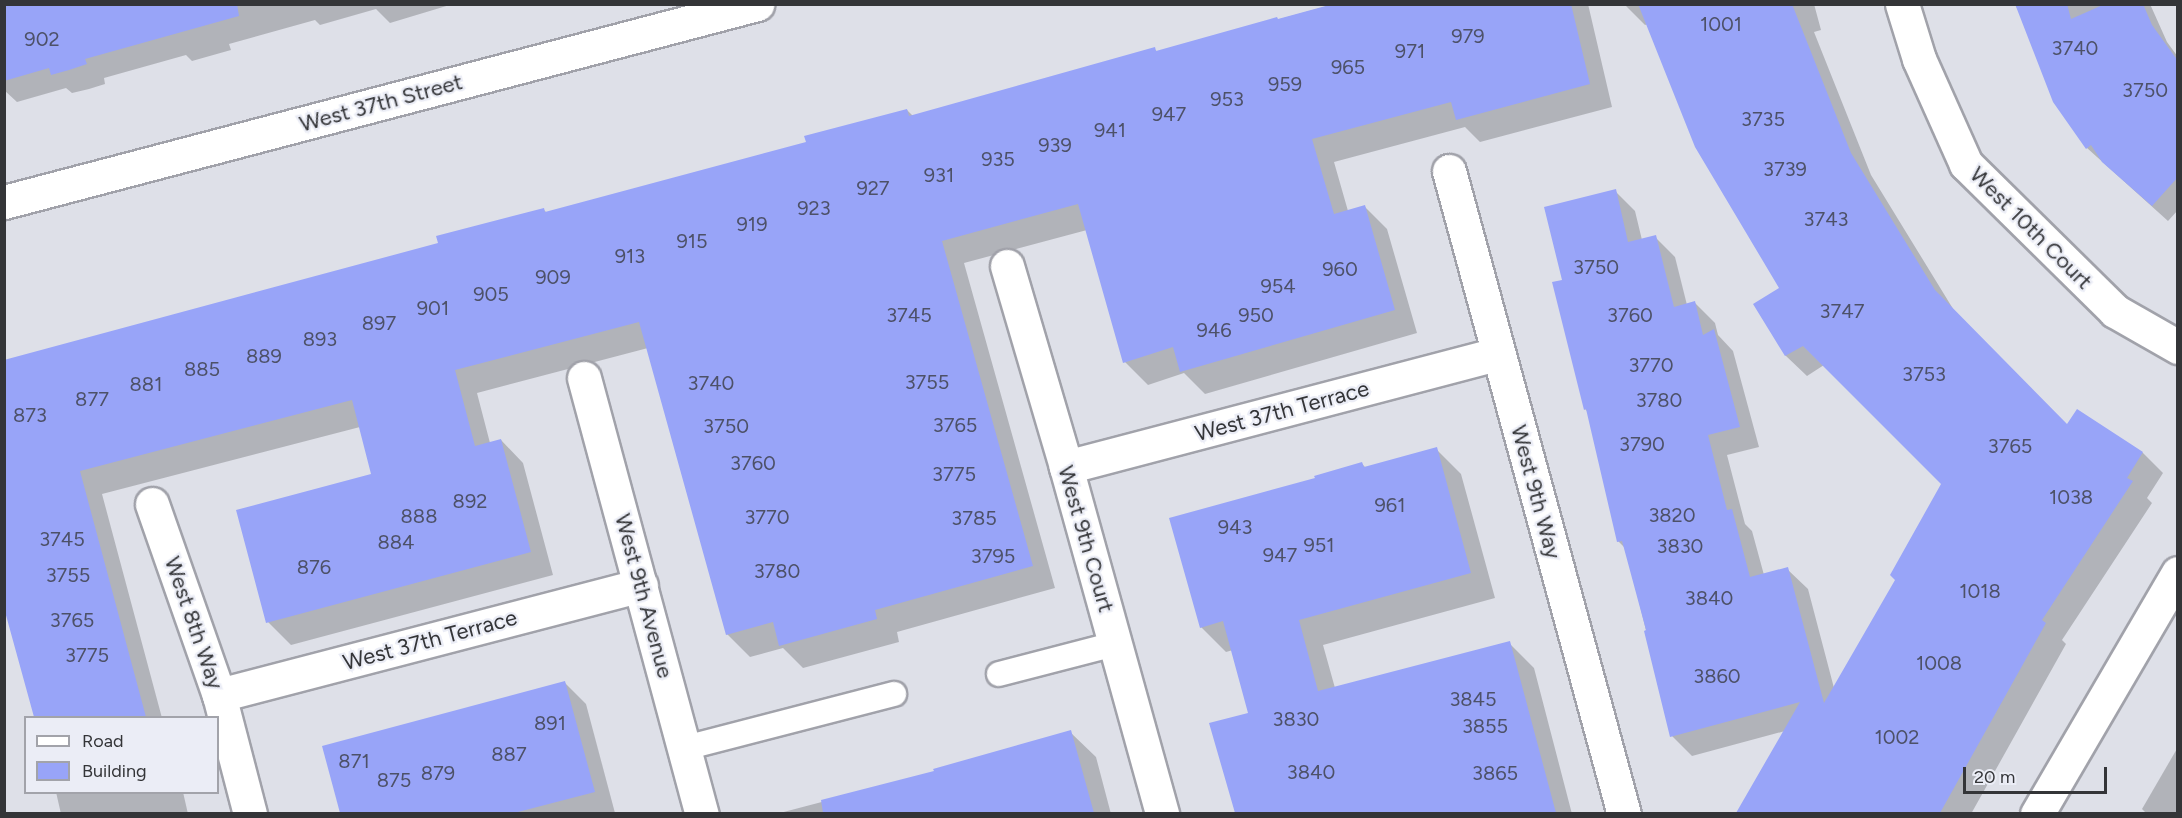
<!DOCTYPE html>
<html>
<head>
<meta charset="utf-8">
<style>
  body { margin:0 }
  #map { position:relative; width:2182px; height:818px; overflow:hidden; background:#dee0e8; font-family:Figtree,sans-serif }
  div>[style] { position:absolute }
  .shadow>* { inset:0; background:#0003 }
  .building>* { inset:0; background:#98a4f8 }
  .roads { filter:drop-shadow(2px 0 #a1a2aa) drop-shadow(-2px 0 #a1a2aa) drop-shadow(0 2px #a1a2aa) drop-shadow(0 -2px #a1a2aa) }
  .lane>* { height:24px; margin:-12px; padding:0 12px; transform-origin:12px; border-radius:12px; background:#fff }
  .street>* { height:33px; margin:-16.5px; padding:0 16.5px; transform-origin:16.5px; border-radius:16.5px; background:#fff }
  .secondary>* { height:33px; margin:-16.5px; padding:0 16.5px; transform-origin:16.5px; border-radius:16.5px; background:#fff }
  span { translate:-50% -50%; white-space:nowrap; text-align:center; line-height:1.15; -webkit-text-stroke:4.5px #ebedf6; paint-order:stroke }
  .number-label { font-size:20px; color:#4d5168 }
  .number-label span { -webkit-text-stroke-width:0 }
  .street-label { font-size:22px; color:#343538 }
  .frame { position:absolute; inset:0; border:6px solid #343538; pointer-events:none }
  .legend { position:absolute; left:24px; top:716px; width:195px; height:78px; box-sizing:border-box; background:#ebedf6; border:2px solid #a2a3aa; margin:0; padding:8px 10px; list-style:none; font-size:18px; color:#343538 }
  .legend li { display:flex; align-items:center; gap:12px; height:30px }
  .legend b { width:30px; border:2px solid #a2a3aa }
  .scale { position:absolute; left:1963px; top:767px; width:144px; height:27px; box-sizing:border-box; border:3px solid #343538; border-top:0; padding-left:8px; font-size:18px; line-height:21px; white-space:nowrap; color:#343538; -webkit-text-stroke:4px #ebedf6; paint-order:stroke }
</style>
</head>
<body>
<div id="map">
  <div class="shadow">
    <div style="clip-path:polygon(15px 4px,453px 4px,390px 23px,376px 9px,320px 25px,315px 20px,229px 44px,231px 50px,192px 61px,186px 55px,104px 78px,105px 84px,89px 89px,72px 93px,66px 88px,17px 102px,4px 90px,4px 15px)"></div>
    <div style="clip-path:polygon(1335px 4px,1588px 4px,1612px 107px,1480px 142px,1465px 127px,1334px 162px,1348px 211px,1365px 207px,1387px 229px,1417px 333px,1205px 394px,1184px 373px,1148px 385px,1125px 362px,1087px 230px,964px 263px,1055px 588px,897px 632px,899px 642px,803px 668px,783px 648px,750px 657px,727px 634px,648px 348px,477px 393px,490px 443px,501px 440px,523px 463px,553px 575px,291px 645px,268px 622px,373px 475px,360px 427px,102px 494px,162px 718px,35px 718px,4px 602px,4px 362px,440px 244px,543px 209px,547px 213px,808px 143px,907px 110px,913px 116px,1154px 49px,1158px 52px)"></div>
    <div style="clip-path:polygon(1624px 4px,1814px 4px,1821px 30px,1814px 32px,1871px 175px,1955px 312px,2067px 426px,2077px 411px,2143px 453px,2163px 473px,2147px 498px,2152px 503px,2062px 640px,2066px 644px,1971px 814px,1738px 814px,1785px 731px,1692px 756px,1672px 736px,1626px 549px,1618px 541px,1589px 413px,1585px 409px,1564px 281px,1615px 191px,1635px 211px,1642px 240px,1655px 237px,1675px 257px,1687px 305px,1695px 303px,1715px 323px,1718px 335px,1733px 351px,1759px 447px,1727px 455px,1745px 524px,1752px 531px,1764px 575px,1787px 569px,1808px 589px,1834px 688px,1897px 579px,1942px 484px,1824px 365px,1807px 376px,1786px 356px,1755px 304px,1781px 288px,1648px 24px,1645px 25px)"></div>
    <div style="clip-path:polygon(2015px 4px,2150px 4px,2167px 42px,2178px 57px,2178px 210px,2168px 221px,2087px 148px)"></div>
    <div style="clip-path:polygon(1436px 449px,1461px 474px,1495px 598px,1323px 645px,1335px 688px,1509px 643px,1534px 668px,1572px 814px,1236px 814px,1211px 724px,1250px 714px,1233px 650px,1226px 652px,1201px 627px,1317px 479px,1362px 464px,1366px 468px)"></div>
    <div style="clip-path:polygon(565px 683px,586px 704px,615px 813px,341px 814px,324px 747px)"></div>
    <div style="clip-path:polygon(1070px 732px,1096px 757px,1111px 814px,776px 814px,936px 772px)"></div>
    <div style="clip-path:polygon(2178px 747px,2178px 814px,2147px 814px,2142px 809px)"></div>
    <div style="clip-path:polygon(56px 792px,183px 792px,188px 814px,61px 814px)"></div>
  </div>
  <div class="building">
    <div style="clip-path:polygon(4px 4px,237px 4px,239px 16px,85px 59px,87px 64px,69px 70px,51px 75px,49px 68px,4px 81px)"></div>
    <div style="clip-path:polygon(1333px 4px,1571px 4px,1590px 84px,1456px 120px,1451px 102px,1312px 139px,1334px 214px,1365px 205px,1395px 310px,1180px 372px,1173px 347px,1123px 363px,1078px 204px,942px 241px,1033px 566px,875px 610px,877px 619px,779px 646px,773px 622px,726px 635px,639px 322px,455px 370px,475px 446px,501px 439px,531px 552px,266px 623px,236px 510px,371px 474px,352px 400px,80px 471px,146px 717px,34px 717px,4px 608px,4px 360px,438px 243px,436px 236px,544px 208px,545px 212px,806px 142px,804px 136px,907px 109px,909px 116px,1155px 47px,1156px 51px,1277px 17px,1278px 19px)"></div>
    <div style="clip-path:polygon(1638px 4px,1792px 4px,1851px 153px,1935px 290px,2067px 424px,2077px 409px,2143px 452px,2127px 478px,2133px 481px,2042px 620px,2046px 623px,1940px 813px,1736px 813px,1800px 702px,1670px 737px,1644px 631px,1646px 630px,1622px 541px,1617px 542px,1586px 409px,1584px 410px,1552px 282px,1562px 280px,1544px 207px,1616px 189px,1628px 242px,1656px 235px,1674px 307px,1695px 301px,1703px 335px,1714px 329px,1740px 427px,1708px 435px,1727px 510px,1732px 509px,1750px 577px,1788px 567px,1824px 703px,1895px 580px,1890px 575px,1941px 484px,1803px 346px,1785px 356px,1753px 304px,1779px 288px,1695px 147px)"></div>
    <div style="clip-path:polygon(2015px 4px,2067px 4px,2071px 19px,2105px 4px,2143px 4px,2152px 25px,2178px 61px,2178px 177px,2152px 206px,2102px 162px,2091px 145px,2086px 149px,2053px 102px)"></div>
    <div style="clip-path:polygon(1437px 447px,1471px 573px,1299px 620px,1318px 691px,1510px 641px,1556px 813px,1235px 813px,1209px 723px,1248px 713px,1223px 621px,1200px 628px,1169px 518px,1315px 478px,1314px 476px,1362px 462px,1364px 467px)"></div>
    <div style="clip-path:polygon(565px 681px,595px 792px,514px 813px,340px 813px,322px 746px)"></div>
    <div style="clip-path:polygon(1071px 730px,1094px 813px,823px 813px,821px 800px,934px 771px,933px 769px)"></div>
  </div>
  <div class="roads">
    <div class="lane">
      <div style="left:999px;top:674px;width:120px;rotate:-14.5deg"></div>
      <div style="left:685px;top:748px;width:216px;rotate:-14.5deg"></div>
    </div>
    <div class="street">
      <div style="left:1902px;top:4px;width:58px;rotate:72.8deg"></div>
      <div style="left:1919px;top:59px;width:115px;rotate:65.9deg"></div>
      <div style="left:1966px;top:164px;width:209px;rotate:44.6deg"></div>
      <div style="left:2115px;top:311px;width:73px;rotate:29.7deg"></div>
      <div style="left:1449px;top:171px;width:666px;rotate:74.78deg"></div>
      <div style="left:1007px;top:266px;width:209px;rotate:73.6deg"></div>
      <div style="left:1066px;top:467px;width:360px;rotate:74.5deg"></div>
      <div style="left:584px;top:378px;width:452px;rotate:74.9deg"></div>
      <div style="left:1066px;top:467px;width:447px;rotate:-14.7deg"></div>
      <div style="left:152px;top:504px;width:202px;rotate:70.7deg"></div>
      <div style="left:219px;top:695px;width:123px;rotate:75.4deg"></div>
      <div style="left:219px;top:695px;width:436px;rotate:-14.6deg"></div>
      <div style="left:2037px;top:814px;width:279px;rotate:-59.7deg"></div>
    </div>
    <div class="secondary">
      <div style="left:4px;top:202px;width:779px;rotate:-14.73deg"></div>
    </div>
  </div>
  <div class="number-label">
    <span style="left:1721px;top:24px">1001</span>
    <span style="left:1468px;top:36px">979</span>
    <span style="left:42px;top:39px">902</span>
    <span style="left:2075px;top:48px">3740</span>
    <span style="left:1410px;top:51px">971</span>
    <span style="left:1348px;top:67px">965</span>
    <span style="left:1285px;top:84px">959</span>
    <span style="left:2145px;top:90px">3750</span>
    <span style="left:1227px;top:99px">953</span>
    <span style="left:1169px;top:114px">947</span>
    <span style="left:1763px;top:119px">3735</span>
    <span style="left:1110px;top:130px">941</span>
    <span style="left:1055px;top:145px">939</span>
    <span style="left:998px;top:159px">935</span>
    <span style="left:1785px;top:169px">3739</span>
    <span style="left:939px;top:175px">931</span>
    <span style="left:873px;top:188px">927</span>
    <span style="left:814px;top:208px">923</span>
    <span style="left:1826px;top:219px">3743</span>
    <span style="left:752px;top:224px">919</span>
    <span style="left:692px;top:241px">915</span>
    <span style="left:630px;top:256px">913</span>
    <span style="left:1596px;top:267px">3750</span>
    <span style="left:1340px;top:269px">960</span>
    <span style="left:553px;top:277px">909</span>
    <span style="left:1278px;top:286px">954</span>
    <span style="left:491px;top:294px">905</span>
    <span style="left:433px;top:308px">901</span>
    <span style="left:1842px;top:311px">3747</span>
    <span style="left:909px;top:315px">3745</span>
    <span style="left:1256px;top:315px">950</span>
    <span style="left:1630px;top:315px">3760</span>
    <span style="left:379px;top:323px">897</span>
    <span style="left:1214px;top:330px">946</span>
    <span style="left:320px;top:339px">893</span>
    <span style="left:264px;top:356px">889</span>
    <span style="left:1651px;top:365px">3770</span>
    <span style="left:202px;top:369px">885</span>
    <span style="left:1924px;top:374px">3753</span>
    <span style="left:927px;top:382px">3755</span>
    <span style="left:711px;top:383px">3740</span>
    <span style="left:146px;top:384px">881</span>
    <span style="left:92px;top:399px">877</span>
    <span style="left:1659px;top:400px">3780</span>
    <span style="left:30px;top:415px">873</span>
    <span style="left:955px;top:425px">3765</span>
    <span style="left:726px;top:426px">3750</span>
    <span style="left:1642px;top:444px">3790</span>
    <span style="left:2010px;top:446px">3765</span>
    <span style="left:753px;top:463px">3760</span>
    <span style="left:954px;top:474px">3775</span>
    <span style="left:2071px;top:497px">1038</span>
    <span style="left:470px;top:501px">892</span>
    <span style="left:1390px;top:505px">961</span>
    <span style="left:1672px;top:515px">3820</span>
    <span style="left:419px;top:516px">888</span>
    <span style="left:767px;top:517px">3770</span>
    <span style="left:974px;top:518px">3785</span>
    <span style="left:1235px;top:527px">943</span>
    <span style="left:62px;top:539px">3745</span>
    <span style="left:396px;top:542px">884</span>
    <span style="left:1319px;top:545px">951</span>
    <span style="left:1680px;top:546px">3830</span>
    <span style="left:1280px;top:555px">947</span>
    <span style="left:993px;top:556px">3795</span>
    <span style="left:314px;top:567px">876</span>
    <span style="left:777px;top:571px">3780</span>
    <span style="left:68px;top:575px">3755</span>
    <span style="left:1980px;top:591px">1018</span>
    <span style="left:1709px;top:598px">3840</span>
    <span style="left:72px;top:620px">3765</span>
    <span style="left:87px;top:655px">3775</span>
    <span style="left:1939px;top:663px">1008</span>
    <span style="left:1717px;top:676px">3860</span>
    <span style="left:1473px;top:699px">3845</span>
    <span style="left:1296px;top:719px">3830</span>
    <span style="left:550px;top:723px">891</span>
    <span style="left:1485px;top:726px">3855</span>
    <span style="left:1897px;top:737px">1002</span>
    <span style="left:509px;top:754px">887</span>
    <span style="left:354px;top:761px">871</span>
    <span style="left:1311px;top:772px">3840</span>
    <span style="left:438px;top:773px">879</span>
    <span style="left:1495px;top:773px">3865</span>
    <span style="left:394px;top:780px">875</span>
  </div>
  <div class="street-label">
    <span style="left:381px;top:103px;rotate:-15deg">West 37th Street</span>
    <span style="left:2031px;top:228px;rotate:45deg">West 10th Court</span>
    <span style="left:1282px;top:411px;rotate:-15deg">West 37th Terrace</span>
    <span style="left:1536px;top:492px;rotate:75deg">West 9th Way</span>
    <span style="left:1086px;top:539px;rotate:74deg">West 9th Court</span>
    <span style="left:644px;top:596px;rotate:75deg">West 9th Avenue</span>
    <span style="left:194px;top:623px;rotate:71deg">West 8th Way</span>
    <span style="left:430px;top:640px;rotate:-15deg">West 37th Terrace</span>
  </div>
  <div class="frame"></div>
  <ul class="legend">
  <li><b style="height:8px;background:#fff"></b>Road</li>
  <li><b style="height:16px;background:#98a4f8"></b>Building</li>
  </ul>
  <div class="scale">20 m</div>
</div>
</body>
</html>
